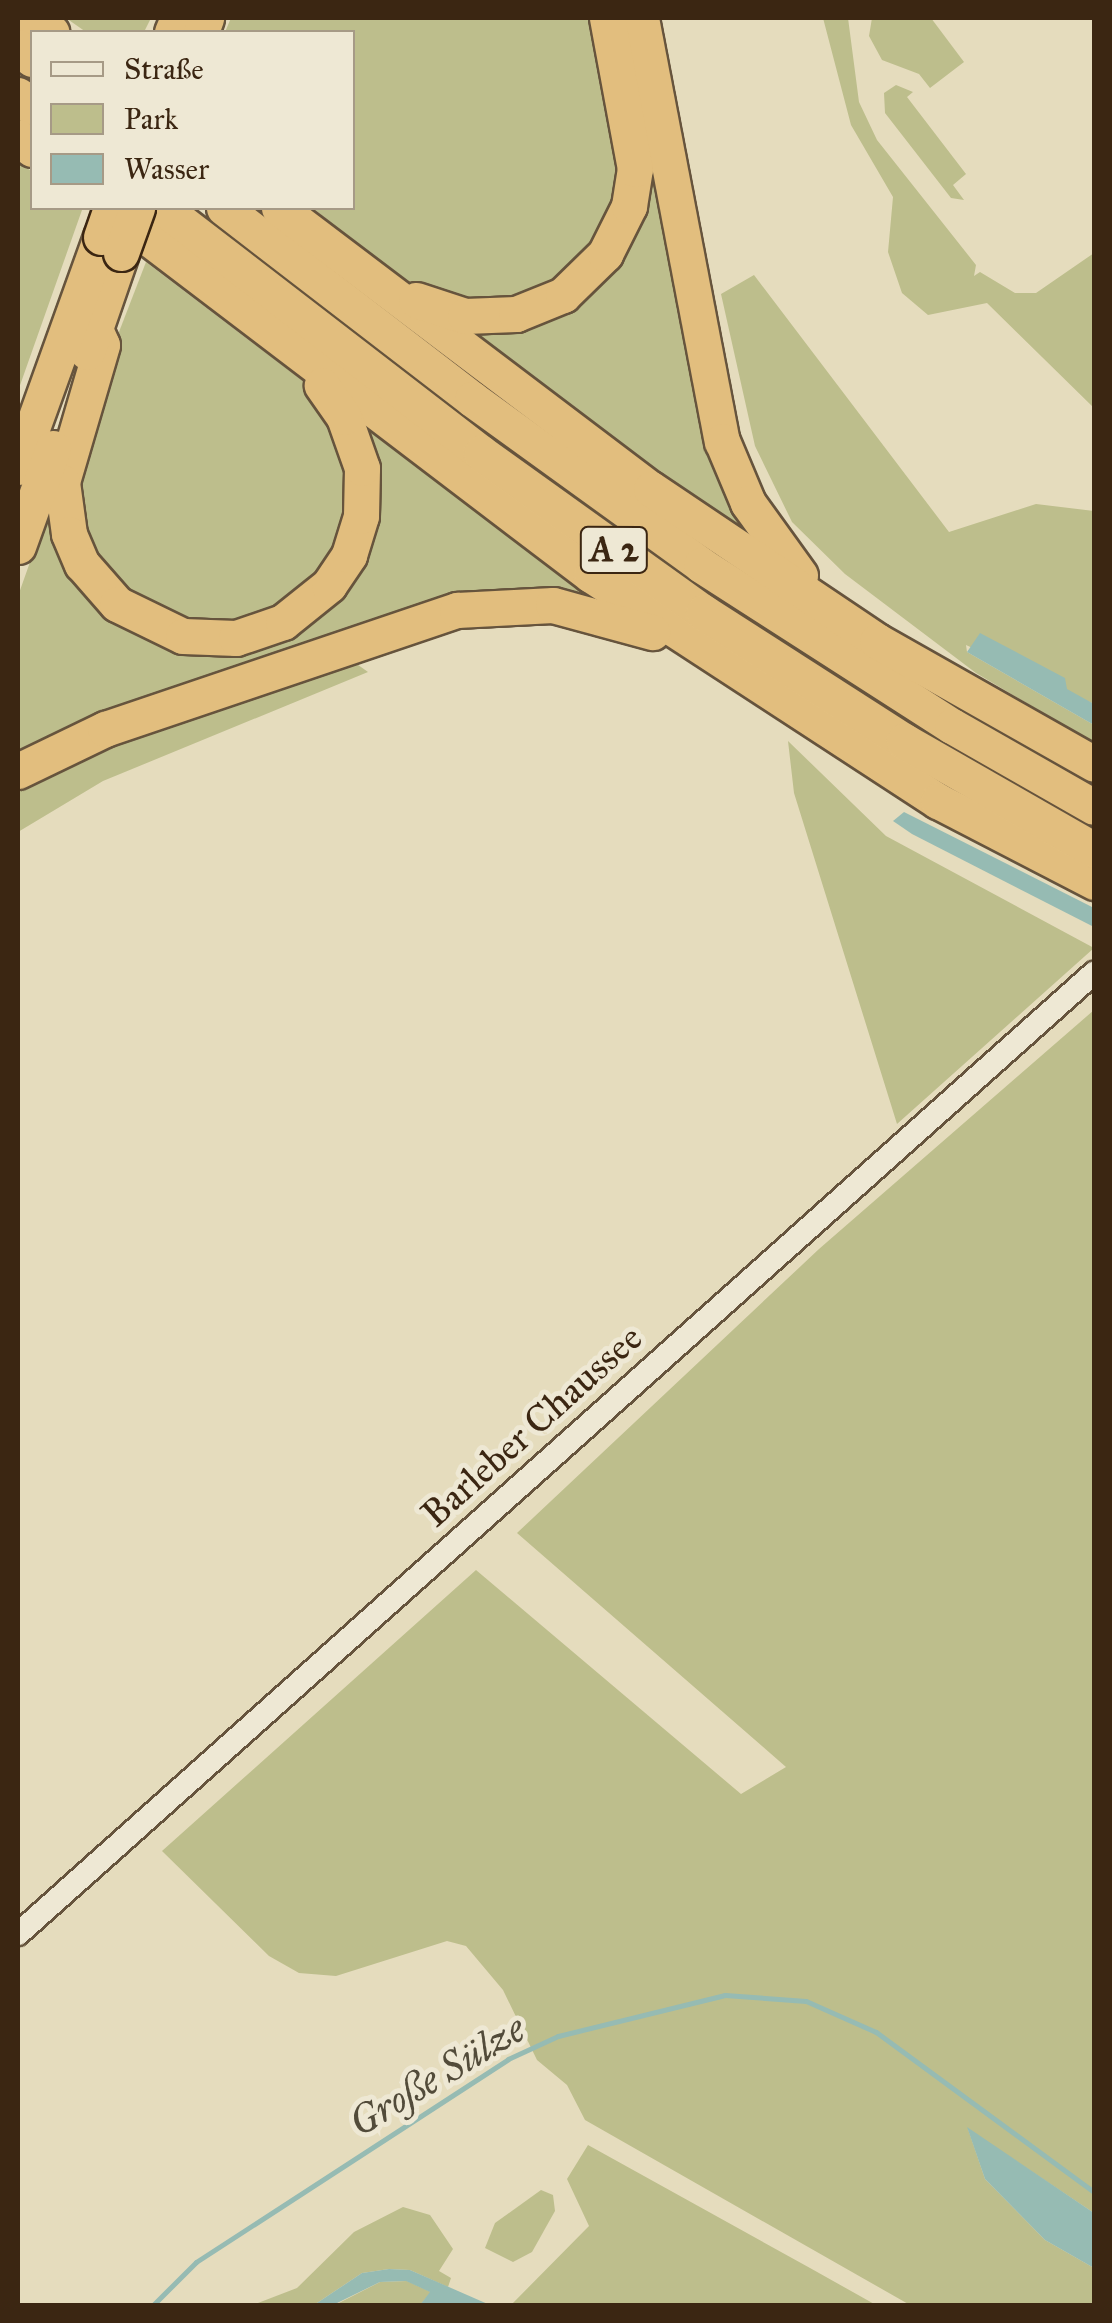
<!DOCTYPE html>
<html>
<head>
<meta charset="utf-8">
<style>
  body { margin:0 }
  #map { position:relative; width:1112px; height:2323px; overflow:hidden; background:#e5dcbd; font-family:"IM FELL Great Primer",serif }
  div>[style] { position:absolute }
  .green>* { inset:0; background:#bdbe8c }
  .water>* { inset:0; background:#96bbb3 }
  .stream>* { height:5px; margin:-2.5px; padding:0 2.5px; transform-origin:2.5px; border-radius:2.5px; background:#96bbb3 }
  .roads { filter:drop-shadow(2px 0 #66543d) drop-shadow(-2px 0 #66543d) drop-shadow(0 2px #66543d) drop-shadow(0 -2px #66543d) }
  .minor>* { height:22px; margin:-11px; padding:0 11px; transform-origin:11px; border-radius:11px; background:#eee8d4 }
  .highway>* { height:35px; margin:-17.5px; padding:0 17.5px; transform-origin:17.5px; border-radius:17.5px; background:#e2be7e }
  .bridges { filter:drop-shadow(2px 0 #3b2612) drop-shadow(-2px 0 #3b2612) drop-shadow(0 2px #3b2612) drop-shadow(0 -2px #3b2612) }
  .highway-bridge>* { height:35px; margin:-17.5px; padding:0 17.5px; transform-origin:17.5px; border-radius:17.5px; background:#e2be7e }
  span { translate:-50% -50%; white-space:nowrap; text-align:center; line-height:1.15; -webkit-text-stroke:10px #eee8d4; paint-order:stroke }
  .shield-label span { padding:2px 8px; background:#eee8d4; border:2px solid; border-radius:8px; -webkit-text-stroke-width:0 }
  .shield-label { font-size:35px; color:#3b2612; font-weight:700 }
  .street-label { font-size:38px; color:#3b2612 }
  .water-label { font-size:40px; color:#524b3a; font-style:italic }
  .frame { position:absolute; inset:0; border:20px solid #3b2612; pointer-events:none }
  .legend { position:absolute; left:30px; top:30px; width:325px; height:180px; box-sizing:border-box; background:#eee8d4; border:2px solid #a69a86; margin:0; padding:12px 18px; list-style:none; font-size:30px; color:#3b2612 }
  .legend li { display:flex; align-items:center; gap:20px; height:50px }
  .legend b { width:50px; border:2px solid #a69a86 }
</style>
</head>
<body>
<div id="map">
  <div class="green">
    <div style="clip-path:polygon(66px 18px,151px 18px,144px 32px,86px 32px)"></div>
    <div style="clip-path:polygon(231px 18px,597px 18px,625px 172px,585px 264px,502px 307px,402px 283px,313px 208px,352px 208px,352px 32px,225px 32px)"></div>
    <div style="clip-path:polygon(823px 18px,848px 18px,859px 102px,877px 140px,976px 265px,974px 276px,980px 272px,1015px 293px,1036px 293px,1094px 253px,1094px 408px,987px 303px,928px 315px,902px 293px,888px 252px,893px 197px,851px 125px)"></div>
    <div style="clip-path:polygon(872px 18px,931px 18px,964px 62px,930px 88px,919px 74px,882px 60px,869px 36px)"></div>
    <div style="clip-path:polygon(896px 85px,913px 92px,907px 97px,966px 174px,953px 185px,964px 200px,951px 198px,885px 113px,884px 93px)"></div>
    <div style="clip-path:polygon(644px 141px,765px 552px,447px 323px,565px 308px)"></div>
    <div style="clip-path:polygon(18px 160px,32px 172px,32px 208px,82px 210px,18px 391px)"></div>
    <div style="clip-path:polygon(146px 262px,303px 381px,352px 460px,340px 549px,287px 608px,204px 629px,108px 581px,74px 511px,85px 420px)"></div>
    <div style="clip-path:polygon(754px 275px,949px 532px,1036px 504px,1094px 511px,1094px 704px,966px 645px,967px 652px,1094px 725px,1094px 743px,976px 673px,845px 574px,792px 522px,755px 446px,721px 294px)"></div>
    <div style="clip-path:polygon(356px 416px,655px 626px,551px 595px,18px 760px,18px 596px,51px 503px,171px 644px,342px 587px)"></div>
    <div style="clip-path:polygon(340px 652px,368px 672px,103px 781px,18px 832px,18px 780px)"></div>
    <div style="clip-path:polygon(788px 741px,886px 836px,1094px 948px,897px 1124px,794px 793px)"></div>
    <div style="clip-path:polygon(1094px 1010px,1094px 2213px,968px 2129px,985px 2179px,1045px 2240px,1094px 2268px,1094px 2305px,910px 2305px,585px 2120px,567px 2085px,537px 2060px,503px 1990px,466px 1946px,447px 1941px,336px 1976px,299px 1973px,269px 1956px,162px 1851px,476px 1570px,741px 1794px,786px 1767px,517px 1533px,819px 1249px)"></div>
    <div style="clip-path:polygon(588px 2145px,810px 2268px,876px 2305px,511px 2305px,589px 2226px,567px 2179px)"></div>
    <div style="clip-path:polygon(541px 2190px,553px 2195px,555px 2211px,532px 2252px,513px 2262px,485px 2248px,495px 2223px)"></div>
    <div style="clip-path:polygon(403px 2207px,430px 2215px,453px 2249px,439px 2271px,451px 2278px,448px 2287px,410px 2270px,389px 2269px,362px 2273px,314px 2305px,250px 2306px,297px 2288px,354px 2232px)"></div>
    <div style="clip-path:polygon(407px 2281px,431px 2292px,420px 2305px,333px 2306px,380px 2282px)"></div>
  </div>
  <div class="water">
    <div style="clip-path:polygon(980px 633px,1065px 678px,1067px 689px,1094px 704px,1094px 725px,967px 652px)"></div>
    <div style="clip-path:polygon(904px 812px,1094px 908px,1094px 927px,912px 834px,893px 821px)"></div>
    <div style="clip-path:polygon(967px 2127px,1094px 2213px,1094px 2268px,1045px 2240px,985px 2179px)"></div>
    <div style="clip-path:polygon(389px 2269px,410px 2270px,490px 2305px,420px 2305px,430px 2292px,406px 2281px,380px 2282px,333px 2305px,314px 2305px,362px 2273px)"></div>
  </div>
  <div class="stream">
    <div style="left:152px;top:2306px;width:62px;rotate:-45deg"></div>
    <div style="left:196px;top:2262px;width:372px;rotate:-33deg"></div>
    <div style="left:508px;top:2059px;width:55px;rotate:-24.7deg"></div>
    <div style="left:558px;top:2036px;width:172px;rotate:-13.8deg"></div>
    <div style="left:725px;top:1995px;width:81px;rotate:4.2deg"></div>
    <div style="left:806px;top:2001px;width:77px;rotate:23.9deg"></div>
    <div style="left:876px;top:2032px;width:270px;rotate:36.3deg"></div>
  </div>
  <div class="roads">
    <div class="minor">
      <div style="left:18px;top:1934px;width:1443px;rotate:-41.77deg"></div>
    </div>
    <div class="highway">
      <div style="left:32px;top:18px;width:24px;rotate:36deg"></div>
      <div style="left:641px;top:18px;width:431px;rotate:79.2deg"></div>
      <div style="left:722px;top:441px;width:67px;rotate:67.2deg"></div>
      <div style="left:748px;top:503px;width:89px;rotate:54.2deg"></div>
      <div style="left:172px;top:32px;width:15px;rotate:-67deg"></div>
      <div style="left:201px;top:32px;width:15px;rotate:-70deg"></div>
      <div style="left:18px;top:47px;width:18px;rotate:41deg"></div>
      <div style="left:18px;top:95px;width:18px;rotate:41deg"></div>
      <div style="left:18px;top:137px;width:18px;rotate:41deg"></div>
      <div style="left:109px;top:208px;width:606px;rotate:37.29deg"></div>
      <div style="left:591px;top:575px;width:414px;rotate:33.1deg"></div>
      <div style="left:938px;top:801px;width:176px;rotate:27.4deg"></div>
      <div style="left:163px;top:208px;width:401px;rotate:37.6deg"></div>
      <div style="left:481px;top:453px;width:273px;rotate:35.6deg"></div>
      <div style="left:703px;top:612px;width:239px;rotate:32.7deg"></div>
      <div style="left:904px;top:741px;width:219px;rotate:29.8deg"></div>
      <div style="left:224px;top:208px;width:313px;rotate:37.6deg"></div>
      <div style="left:472px;top:399px;width:283px;rotate:35.9deg"></div>
      <div style="left:701px;top:565px;width:298px;rotate:32.7deg"></div>
      <div style="left:952px;top:726px;width:163px;rotate:29.7deg"></div>
      <div style="left:279px;top:208px;width:466px;rotate:37.1deg"></div>
      <div style="left:651px;top:489px;width:272px;rotate:33.9deg"></div>
      <div style="left:877px;top:641px;width:249px;rotate:29.5deg"></div>
      <div style="left:416px;top:300px;width:52px;rotate:18.1deg"></div>
      <div style="left:465px;top:316px;width:51px;rotate:-2.2deg"></div>
      <div style="left:516px;top:314px;width:51px;rotate:-22deg"></div>
      <div style="left:563px;top:295px;width:59px;rotate:-44.3deg"></div>
      <div style="left:605px;top:254px;width:54px;rotate:-63.4deg"></div>
      <div style="left:629px;top:206px;width:37px;rotate:-81deg"></div>
      <div style="left:635px;top:169px;width:154px;rotate:-100.5deg"></div>
      <div style="left:95px;top:329px;width:17px;rotate:66deg"></div>
      <div style="left:102px;top:345px;width:143px;rotate:106.3deg"></div>
      <div style="left:62px;top:482px;width:52px;rotate:82.3deg"></div>
      <div style="left:69px;top:534px;width:33px;rotate:67deg"></div>
      <div style="left:82px;top:564px;width:53px;rotate:48.8deg"></div>
      <div style="left:117px;top:604px;width:73px;rotate:25.9deg"></div>
      <div style="left:183px;top:636px;width:53px;rotate:2.2deg"></div>
      <div style="left:236px;top:638px;width:50px;rotate:-18.8deg"></div>
      <div style="left:283px;top:622px;width:59px;rotate:-38.8deg"></div>
      <div style="left:329px;top:585px;width:36px;rotate:-56deg"></div>
      <div style="left:349px;top:555px;width:41px;rotate:-72.9deg"></div>
      <div style="left:361px;top:516px;width:48px;rotate:-88.8deg"></div>
      <div style="left:362px;top:468px;width:54px;rotate:-109.4deg"></div>
      <div style="left:344px;top:417px;width:39px;rotate:-125deg"></div>
      <div style="left:87px;top:352px;width:105px;rotate:-71deg"></div>
      <div style="left:18px;top:467px;width:245px;rotate:-70.2deg"></div>
      <div style="left:18px;top:546px;width:104px;rotate:-70.3deg"></div>
      <div style="left:18px;top:771px;width:97px;rotate:-25.8deg"></div>
      <div style="left:105px;top:729px;width:372px;rotate:-18.7deg"></div>
      <div style="left:457px;top:610px;width:96px;rotate:-3deg"></div>
      <div style="left:553px;top:605px;width:103px;rotate:15.3deg"></div>
    </div>
  </div>
  <div class="bridges">
    <div class="highway-bridge">
      <div style="left:101px;top:237px;width:31px;rotate:-71deg"></div>
      <div style="left:121px;top:253px;width:48px;rotate:-70.4deg"></div>
    </div>
  </div>
  <div class="shield-label">
    <span style="left:614px;top:550px">A 2</span>
  </div>
  <div class="street-label">
    <span style="left:532px;top:1426px;rotate:-42deg">Barleber Chaussee</span>
  </div>
  <div class="water-label">
    <span style="left:437px;top:2076px;rotate:-31deg">Große Sülze</span>
  </div>
  <div class="frame"></div>
  <ul class="legend">
  <li><b style="height:12px;background:#eee8d4"></b>Straße</li>
  <li><b style="height:28px;background:#bdbe8c"></b>Park</li>
  <li><b style="height:28px;background:#96bbb3"></b>Wasser</li>
  </ul>
</div>
</body>
</html>
